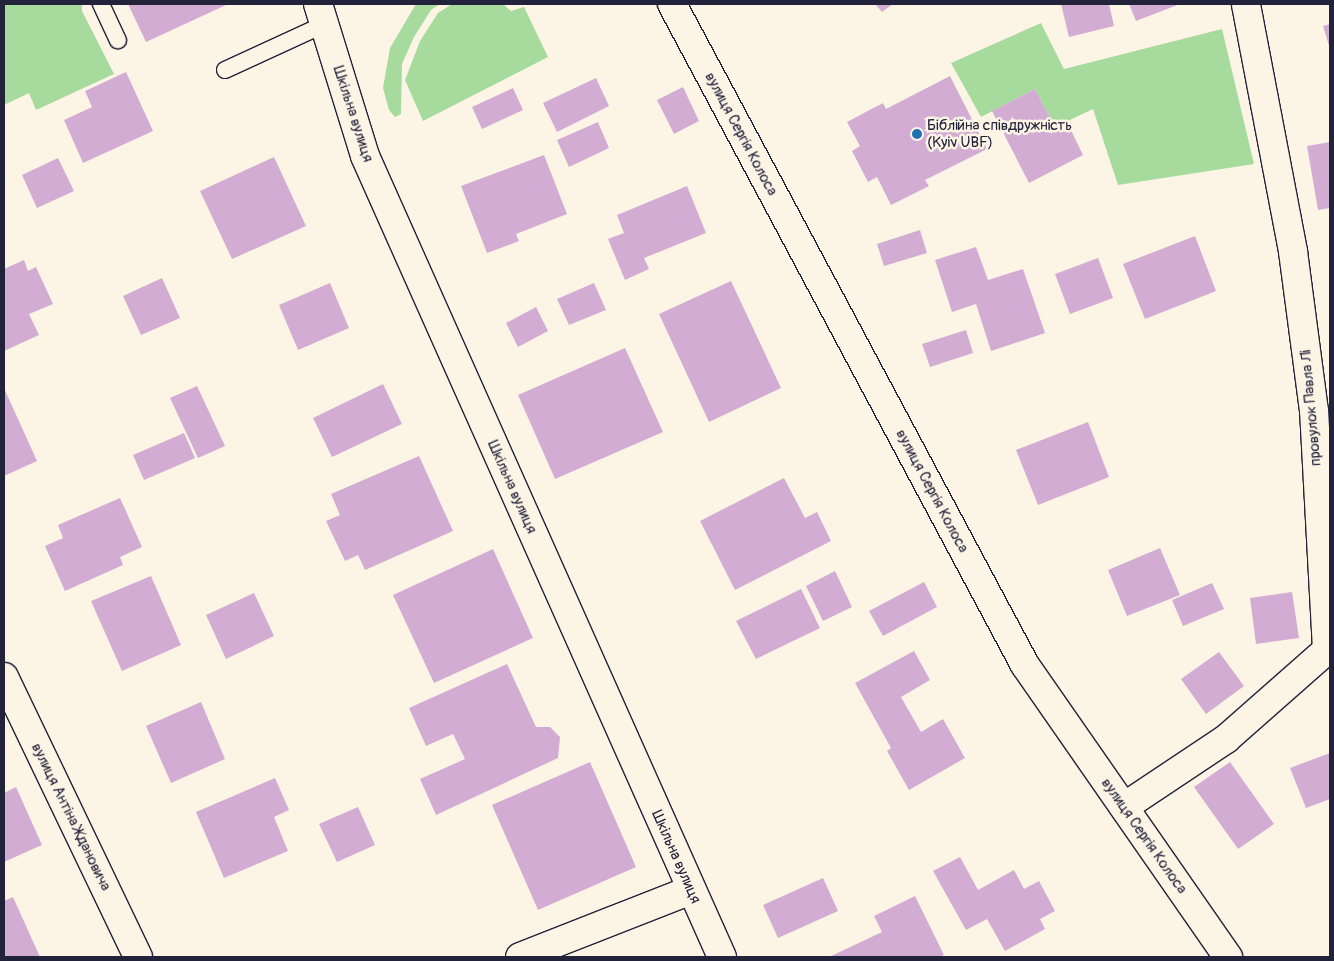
<!DOCTYPE html>
<html>
<head>
<meta charset="utf-8">
<style>
  body { margin:0 }
  #map { position:relative; width:1334px; height:961px; overflow:hidden; background:#fcf5e5; font-family:Pangolin,sans-serif }
  div>[style] { position:absolute }
  .green>* { inset:0; background:#a6db9d }
  .building>* { inset:0; background:#d3acd3 }
  .roads { filter:drop-shadow(1px 0 #22223b) drop-shadow(-1px 0 #22223b) drop-shadow(0 1px #22223b) drop-shadow(0 -1px #22223b) }
  .service>* { height:16px; margin:-8px; padding:0 8px; transform-origin:8px; border-radius:8px; background:#fcf5e5 }
  .minor>* { height:28px; margin:-14px; padding:0 14px; transform-origin:14px; border-radius:14px; background:#fcf5e5 }
  .tertiary>* { height:28px; margin:-14px; padding:0 14px; transform-origin:14px; border-radius:14px; background:#fcf5e5 }
  .dots>* { width:14px; height:14px; translate:-50% -50%; box-sizing:border-box; border:2px solid #fcf5e5; border-radius:50% }
  span { translate:-50% -50%; white-space:nowrap; text-align:center; line-height:1.15; -webkit-text-stroke:5px #fcf5e5; paint-order:stroke }
  .street-label { font-size:15px; color:#22223b }
  .poi-label { font-size:15px; color:#22223b }
  .left { translate:0 -50%; text-align:left }
  .frame { position:absolute; inset:0; border:5px solid #22223b; pointer-events:none }
</style>
</head>
<body>
<div id="map">
  <div class="green">
    <div style="clip-path:polygon(4px 4px,82px 4px,82px 11px,114px 74px,36px 110px,29px 93px,4px 105px)"></div>
    <div style="clip-path:polygon(416px 4px,440px 4px,431px 10px,414px 37px,402px 64px,401px 114px,395px 117px,389px 110px,383px 88px,390px 48px)"></div>
    <div style="clip-path:polygon(452px 4px,503px 4px,511px 11px,524px 7px,548px 57px,423px 121px,405px 80px,420px 41px,438px 13px)"></div>
    <div style="clip-path:polygon(1041px 23px,1064px 69px,1222px 29px,1254px 164px,1118px 185px,1093px 109px,1055px 127px,1035px 89px,981px 117px,951px 63px)"></div>
  </div>
  <div class="building">
    <div style="clip-path:polygon(128px 4px,226px 4px,226px 5px,146px 42px)"></div>
    <div style="clip-path:polygon(875px 4px,893px 4px,882px 12px)"></div>
    <div style="clip-path:polygon(1061px 4px,1109px 4px,1114px 26px,1069px 37px)"></div>
    <div style="clip-path:polygon(1129px 4px,1180px 4px,1136px 21px)"></div>
    <div style="clip-path:polygon(1330px 24px,1330px 49px,1323px 26px)"></div>
    <div style="clip-path:polygon(126px 72px,153px 131px,83px 163px,64px 120px,92px 107px,85px 91px)"></div>
    <div style="clip-path:polygon(950px 76px,987px 149px,925px 180px,929px 186px,891px 205px,877px 177px,868px 182px,852px 151px,860px 146px,847px 122px,883px 103px,886px 109px)"></div>
    <div style="clip-path:polygon(596px 78px,609px 106px,557px 132px,543px 103px)"></div>
    <div style="clip-path:polygon(683px 87px,699px 121px,674px 134px,657px 100px)"></div>
    <div style="clip-path:polygon(513px 88px,523px 110px,482px 129px,472px 107px)"></div>
    <div style="clip-path:polygon(1035px 89px,1055px 127px,1067px 122px,1083px 155px,1029px 183px,992px 111px)"></div>
    <div style="clip-path:polygon(598px 122px,609px 148px,569px 167px,557px 140px)"></div>
    <div style="clip-path:polygon(1330px 142px,1330px 208px,1318px 210px,1307px 146px)"></div>
    <div style="clip-path:polygon(544px 155px,567px 214px,516px 234px,519px 241px,487px 253px,461px 186px)"></div>
    <div style="clip-path:polygon(274px 157px,306px 226px,232px 259px,200px 191px)"></div>
    <div style="clip-path:polygon(58px 158px,74px 191px,37px 208px,22px 175px)"></div>
    <div style="clip-path:polygon(687px 186px,706px 233px,644px 258px,649px 269px,625px 280px,608px 239px,624px 233px,617px 215px)"></div>
    <div style="clip-path:polygon(920px 230px,927px 253px,884px 266px,877px 244px)"></div>
    <div style="clip-path:polygon(1195px 236px,1216px 291px,1145px 319px,1123px 264px)"></div>
    <div style="clip-path:polygon(976px 247px,988px 280px,1023px 269px,1045px 333px,991px 351px,976px 304px,952px 312px,935px 260px)"></div>
    <div style="clip-path:polygon(1098px 258px,1113px 298px,1070px 314px,1055px 274px)"></div>
    <div style="clip-path:polygon(24px 260px,28px 271px,36px 267px,53px 304px,29px 314px,39px 335px,4px 351px,4px 269px)"></div>
    <div style="clip-path:polygon(162px 278px,180px 318px,141px 335px,123px 296px)"></div>
    <div style="clip-path:polygon(731px 281px,781px 388px,709px 422px,659px 314px)"></div>
    <div style="clip-path:polygon(330px 283px,349px 328px,298px 350px,279px 305px)"></div>
    <div style="clip-path:polygon(594px 283px,606px 310px,569px 325px,557px 299px)"></div>
    <div style="clip-path:polygon(536px 307px,548px 331px,518px 347px,506px 323px)"></div>
    <div style="clip-path:polygon(966px 330px,973px 353px,930px 367px,922px 344px)"></div>
    <div style="clip-path:polygon(625px 348px,663px 432px,555px 479px,518px 395px)"></div>
    <div style="clip-path:polygon(383px 384px,402px 424px,332px 457px,313px 418px)"></div>
    <div style="clip-path:polygon(197px 386px,225px 446px,198px 458px,170px 398px)"></div>
    <div style="clip-path:polygon(4px 388px,37px 461px,4px 476px)"></div>
    <div style="clip-path:polygon(1088px 422px,1109px 477px,1038px 505px,1016px 450px)"></div>
    <div style="clip-path:polygon(184px 433px,195px 458px,144px 480px,133px 455px)"></div>
    <div style="clip-path:polygon(419px 456px,453px 531px,365px 570px,358px 555px,345px 561px,326px 521px,340px 515px,331px 494px)"></div>
    <div style="clip-path:polygon(784px 478px,805px 518px,817px 512px,831px 541px,735px 590px,700px 521px)"></div>
    <div style="clip-path:polygon(120px 498px,142px 547px,120px 557px,123px 565px,65px 591px,45px 546px,63px 538px,58px 525px)"></div>
    <div style="clip-path:polygon(1160px 548px,1180px 595px,1127px 616px,1108px 570px)"></div>
    <div style="clip-path:polygon(493px 549px,533px 638px,434px 683px,393px 595px)"></div>
    <div style="clip-path:polygon(835px 571px,852px 607px,823px 621px,806px 586px)"></div>
    <div style="clip-path:polygon(151px 576px,181px 645px,122px 671px,91px 601px)"></div>
    <div style="clip-path:polygon(924px 582px,937px 607px,883px 636px,869px 611px)"></div>
    <div style="clip-path:polygon(1212px 583px,1224px 609px,1183px 626px,1172px 600px)"></div>
    <div style="clip-path:polygon(801px 589px,820px 628px,756px 659px,736px 621px)"></div>
    <div style="clip-path:polygon(1292px 592px,1299px 638px,1256px 644px,1250px 598px)"></div>
    <div style="clip-path:polygon(254px 593px,274px 636px,226px 659px,206px 615px)"></div>
    <div style="clip-path:polygon(914px 651px,930px 680px,901px 697px,921px 732px,943px 719px,965px 758px,909px 790px,887px 751px,891px 748px,855px 683px)"></div>
    <div style="clip-path:polygon(1219px 652px,1244px 686px,1206px 714px,1181px 679px)"></div>
    <div style="clip-path:polygon(507px 664px,536px 727px,550px 727px,560px 737px,558px 758px,436px 815px,420px 779px,465px 759px,453px 734px,426px 746px,409px 708px)"></div>
    <div style="clip-path:polygon(201px 702px,225px 759px,171px 783px,146px 726px)"></div>
    <div style="clip-path:polygon(1330px 753px,1330px 799px,1306px 808px,1290px 768px)"></div>
    <div style="clip-path:polygon(590px 762px,636px 867px,538px 910px,492px 805px)"></div>
    <div style="clip-path:polygon(1230px 762px,1274px 824px,1238px 849px,1194px 787px)"></div>
    <div style="clip-path:polygon(275px 778px,289px 810px,274px 817px,288px 851px,224px 878px,196px 812px)"></div>
    <div style="clip-path:polygon(16px 787px,42px 845px,4px 862px,4px 793px)"></div>
    <div style="clip-path:polygon(358px 807px,375px 845px,337px 862px,319px 824px)"></div>
    <div style="clip-path:polygon(960px 857px,978px 890px,1014px 870px,1024px 889px,1039px 881px,1055px 911px,1040px 919px,1045px 929px,1005px 951px,987px 919px,966px 930px,933px 871px)"></div>
    <div style="clip-path:polygon(823px 878px,838px 911px,778px 938px,763px 905px)"></div>
    <div style="clip-path:polygon(915px 896px,944px 955px,939px 957px,829px 957px,882px 932px,874px 916px)"></div>
    <div style="clip-path:polygon(13px 897px,40px 957px,4px 957px,4px 901px)"></div>
  </div>
  <div class="roads">
    <div class="service">
      <div style="left:101px;top:4px;width:40px;rotate:65deg"></div>
      <div style="left:225px;top:70px;width:110px;rotate:-24.7deg"></div>
    </div>
    <div class="minor">
      <div style="left:318px;top:4px;width:159px;rotate:72.8deg"></div>
      <div style="left:365px;top:156px;width:877px;rotate:65.98deg"></div>
      <div style="left:4px;top:677px;width:310px;rotate:64.4deg"></div>
      <div style="left:1124px;top:807px;width:123px;rotate:-33.7deg"></div>
      <div style="left:1226px;top:739px;width:135px;rotate:-41.4deg"></div>
      <div style="left:1327px;top:650px;width:239px;rotate:-93.1deg"></div>
      <div style="left:1314px;top:411px;width:161px;rotate:-97.5deg"></div>
      <div style="left:1293px;top:251px;width:251px;rotate:-100.8deg"></div>
      <div style="left:520px;top:957px;width:184px;rotate:-21.4deg"></div>
    </div>
    <div class="tertiary">
      <div style="left:672px;top:4px;width:749px;rotate:61.9deg"></div>
      <div style="left:1025px;top:665px;width:356px;rotate:55.2deg"></div>
    </div>
  </div>
  <div class="dots">
    <div style="left:917px;top:134px;background:#1f6fb2"></div>
  </div>
  <div class="street-label">
    <span style="left:353px;top:114px;rotate:72deg">Шкільна вулиця</span>
    <span style="left:741px;top:134px;rotate:62deg">вулиця Сергія Колоса</span>
    <span style="left:1311px;top:408px;rotate:-95deg">провулок Павла Лі</span>
    <span style="left:512px;top:487px;rotate:66deg">Шкільна вулиця</span>
    <span style="left:932px;top:491px;rotate:62deg">вулиця Сергія Колоса</span>
    <span style="left:71px;top:817px;rotate:64deg">вулиця Антіна Ждановича</span>
    <span style="left:1144px;top:836px;rotate:55deg">вулиця Сергія Колоса</span>
    <span style="left:676px;top:857px;rotate:66deg">Шкільна вулиця</span>
  </div>
  <div class="poi-label">
    <span class="left" style="left:927px;top:134px">Біблійна співдружність<br>(Kyiv UBF)</span>
  </div>
  <div class="frame"></div>
</div>
</body>
</html>
